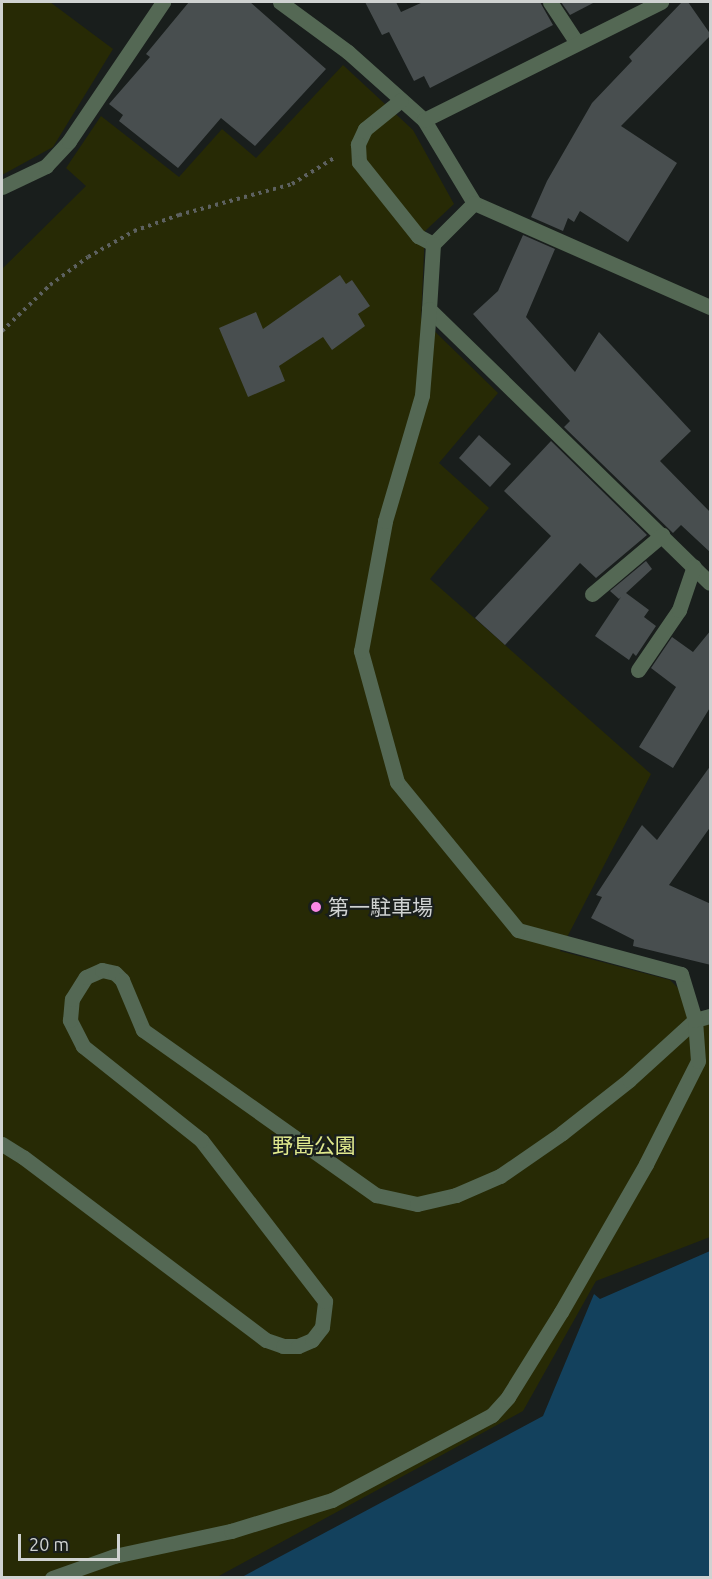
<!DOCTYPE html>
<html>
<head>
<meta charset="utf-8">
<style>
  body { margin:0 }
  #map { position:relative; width:712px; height:1579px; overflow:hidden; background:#191e1c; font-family:Ubuntu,"Noto Sans JP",sans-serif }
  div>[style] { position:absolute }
  .green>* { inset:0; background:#272a05 }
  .water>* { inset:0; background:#13415d }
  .building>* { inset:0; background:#484e4f }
  .path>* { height:4px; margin-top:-2px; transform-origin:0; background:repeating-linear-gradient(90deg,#5d6160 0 3px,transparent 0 7.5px) }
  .minor>* { height:15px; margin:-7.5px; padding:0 7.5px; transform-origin:7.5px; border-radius:7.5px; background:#546854 }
  .dots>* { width:16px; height:16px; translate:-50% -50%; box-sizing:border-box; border:3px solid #191e1c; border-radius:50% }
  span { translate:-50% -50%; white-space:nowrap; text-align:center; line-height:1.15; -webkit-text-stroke:4.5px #191e1c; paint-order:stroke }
  .poi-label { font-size:21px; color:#cfd2d1 }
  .left { translate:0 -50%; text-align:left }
  .park-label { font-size:21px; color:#e0e98d }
  .frame { position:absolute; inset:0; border:3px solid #cfd2d1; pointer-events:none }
  .scale { position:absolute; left:18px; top:1534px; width:102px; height:27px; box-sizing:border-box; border:3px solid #cfd2d1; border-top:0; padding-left:8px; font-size:18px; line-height:21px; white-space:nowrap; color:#cfd2d1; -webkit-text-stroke:4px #191e1c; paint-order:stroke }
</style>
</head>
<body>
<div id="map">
  <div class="green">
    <div style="clip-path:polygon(2px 2px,50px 2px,113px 49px,53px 147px,2px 175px)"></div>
    <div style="clip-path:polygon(343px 65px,413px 130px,454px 204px,425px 231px,421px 318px,498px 393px,439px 463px,489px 508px,430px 579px,651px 774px,560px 951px,670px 980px,710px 1020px,710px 1237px,596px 1281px,523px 1411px,217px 1577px,2px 1578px,2px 269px,86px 186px,66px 168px,101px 116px,179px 177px,222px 129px,256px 158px)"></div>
  </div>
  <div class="water">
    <div style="clip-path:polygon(710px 1251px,710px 1577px,242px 1577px,543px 1416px,594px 1294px,600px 1299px)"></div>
  </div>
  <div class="building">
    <div style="clip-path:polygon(189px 2px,250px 2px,326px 69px,255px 146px,221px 118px,178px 168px,119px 121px,123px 115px,109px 104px,150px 57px,146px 54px)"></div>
    <div style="clip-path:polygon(365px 2px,396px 2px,401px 12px,423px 2px,540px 2px,553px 25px,430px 88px,424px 76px,414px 81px,389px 32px,382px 35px)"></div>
    <div style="clip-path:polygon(561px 2px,595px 2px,570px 15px)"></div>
    <div style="clip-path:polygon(682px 2px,688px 2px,711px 35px,621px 126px,677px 163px,628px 242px,580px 211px,574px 222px,568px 218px,563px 231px,531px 217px,547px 181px,592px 103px,632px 61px,629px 57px)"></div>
    <div style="clip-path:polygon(523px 235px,555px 249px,526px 317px,575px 372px,599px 332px,691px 431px,660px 461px,711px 513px,711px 553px,681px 525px,673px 533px,564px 427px,570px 421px,473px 314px,498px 291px)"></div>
    <div style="clip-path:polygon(340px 275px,346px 284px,352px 280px,370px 306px,358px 314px,365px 326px,332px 350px,323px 337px,279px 366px,285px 381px,248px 397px,219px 328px,256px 312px,263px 329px)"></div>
    <div style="clip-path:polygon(479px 435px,511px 464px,490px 487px,459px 458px)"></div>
    <div style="clip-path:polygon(551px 441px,647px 535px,596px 578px,580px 563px,505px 645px,475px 618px,551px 536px,504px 491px)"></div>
    <div style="clip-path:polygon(646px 561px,652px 569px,626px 593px,649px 610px,644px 617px,656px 626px,636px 656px,633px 653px,629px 660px,595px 636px,621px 597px,619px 599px,610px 591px)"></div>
    <div style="clip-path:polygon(711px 630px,711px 706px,673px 768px,639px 747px,676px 687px,651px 668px,672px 637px,693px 652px)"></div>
    <div style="clip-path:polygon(711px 765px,711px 826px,669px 885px,711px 904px,711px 965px,633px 946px,634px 940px,591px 918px,602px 897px,596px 895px,642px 825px,657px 840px)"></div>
  </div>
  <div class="path">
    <div style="left:2px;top:331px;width:66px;rotate:-43.8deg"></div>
    <div style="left:50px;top:285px;width:47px;rotate:-36.4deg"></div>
    <div style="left:88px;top:257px;width:53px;rotate:-29.5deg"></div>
    <div style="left:134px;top:231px;width:48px;rotate:-19.6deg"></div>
    <div style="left:179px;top:215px;width:117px;rotate:-15.3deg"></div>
    <div style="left:292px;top:184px;width:49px;rotate:-31.8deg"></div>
  </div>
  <div class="minor">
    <div style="left:280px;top:2px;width:84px;rotate:36.3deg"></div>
    <div style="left:348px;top:52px;width:102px;rotate:41.8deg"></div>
    <div style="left:424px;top:120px;width:97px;rotate:58.9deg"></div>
    <div style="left:474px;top:203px;width:258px;rotate:23.8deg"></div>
    <div style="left:550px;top:2px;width:49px;rotate:56.6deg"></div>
    <div style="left:401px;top:100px;width:46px;rotate:141.1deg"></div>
    <div style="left:365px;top:129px;width:17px;rotate:115deg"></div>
    <div style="left:358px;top:144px;width:18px;rotate:87deg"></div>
    <div style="left:359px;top:162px;width:95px;rotate:51.4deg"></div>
    <div style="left:418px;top:236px;width:17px;rotate:28deg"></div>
    <div style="left:424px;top:120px;width:265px;rotate:-26.5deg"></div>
    <div style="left:2px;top:187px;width:49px;rotate:-25.5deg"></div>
    <div style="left:46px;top:166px;width:34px;rotate:-47deg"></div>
    <div style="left:69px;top:141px;width:168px;rotate:-55.9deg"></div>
    <div style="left:474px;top:203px;width:58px;rotate:135deg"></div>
    <div style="left:433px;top:244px;width:65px;rotate:93.5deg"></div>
    <div style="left:429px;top:309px;width:392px;rotate:44.3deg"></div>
    <div style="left:592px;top:594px;width:92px;rotate:-40.1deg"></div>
    <div style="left:638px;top:670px;width:73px;rotate:-55.7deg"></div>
    <div style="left:679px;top:610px;width:46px;rotate:-71.2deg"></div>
    <div style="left:2px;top:1144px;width:25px;rotate:32deg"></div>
    <div style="left:23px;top:1157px;width:304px;rotate:37deg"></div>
    <div style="left:266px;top:1340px;width:18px;rotate:19deg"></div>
    <div style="left:283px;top:1346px;width:15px"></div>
    <div style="left:298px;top:1346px;width:15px;rotate:-23deg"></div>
    <div style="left:312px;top:1340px;width:16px;rotate:-52deg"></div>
    <div style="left:322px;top:1327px;width:26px;rotate:-83deg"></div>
    <div style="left:325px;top:1301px;width:203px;rotate:-127.6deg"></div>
    <div style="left:201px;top:1140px;width:151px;rotate:-141.5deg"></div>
    <div style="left:83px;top:1046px;width:29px;rotate:-117deg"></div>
    <div style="left:70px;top:1020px;width:21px;rotate:-85deg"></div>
    <div style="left:72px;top:999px;width:26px;rotate:-58deg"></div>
    <div style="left:86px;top:977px;width:17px;rotate:-24deg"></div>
    <div style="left:102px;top:970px;width:13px;rotate:13deg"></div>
    <div style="left:115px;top:973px;width:10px;rotate:45deg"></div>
    <div style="left:122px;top:980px;width:54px;rotate:67.2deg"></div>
    <div style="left:143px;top:1030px;width:286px;rotate:35.3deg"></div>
    <div style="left:376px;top:1195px;width:42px;rotate:12.4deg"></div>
    <div style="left:417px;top:1204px;width:40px;rotate:-13deg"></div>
    <div style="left:456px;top:1195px;width:48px;rotate:-23.4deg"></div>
    <div style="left:500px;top:1176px;width:75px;rotate:-34.7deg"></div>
    <div style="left:562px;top:1133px;width:85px;rotate:-38.3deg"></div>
    <div style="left:629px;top:1080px;width:89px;rotate:-42.3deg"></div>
    <div style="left:695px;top:1020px;width:16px;rotate:-15deg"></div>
    <div style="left:52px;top:1578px;width:66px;rotate:-19.5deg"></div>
    <div style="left:114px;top:1556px;width:120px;rotate:-12.1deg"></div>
    <div style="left:231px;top:1531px;width:106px;rotate:-17.1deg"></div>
    <div style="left:332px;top:1500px;width:181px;rotate:-28deg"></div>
    <div style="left:492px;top:1415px;width:24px;rotate:-48deg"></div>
    <div style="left:508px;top:1397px;width:100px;rotate:-58.1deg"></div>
    <div style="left:561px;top:1312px;width:171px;rotate:-60.1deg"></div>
    <div style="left:646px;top:1164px;width:115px;rotate:-63.2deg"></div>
    <div style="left:698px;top:1061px;width:41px;rotate:-94.2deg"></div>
    <div style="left:695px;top:1020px;width:48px;rotate:-106.9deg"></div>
    <div style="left:681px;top:974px;width:169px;rotate:-164.9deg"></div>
    <div style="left:518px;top:930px;width:191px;rotate:-129.3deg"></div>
    <div style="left:397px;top:782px;width:136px;rotate:-105.4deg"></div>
    <div style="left:361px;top:651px;width:132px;rotate:-79.5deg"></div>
    <div style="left:385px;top:521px;width:131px;rotate:-73.6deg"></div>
    <div style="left:422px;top:395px;width:86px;rotate:-85.3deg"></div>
  </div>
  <div class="dots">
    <div style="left:316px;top:907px;background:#fa87e6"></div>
  </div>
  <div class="poi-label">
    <span class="left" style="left:328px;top:907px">第一駐車場</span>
  </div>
  <div class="park-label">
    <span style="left:314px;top:1145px">野島公園</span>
  </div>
  <div class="frame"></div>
  <div class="scale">20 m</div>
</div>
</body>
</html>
